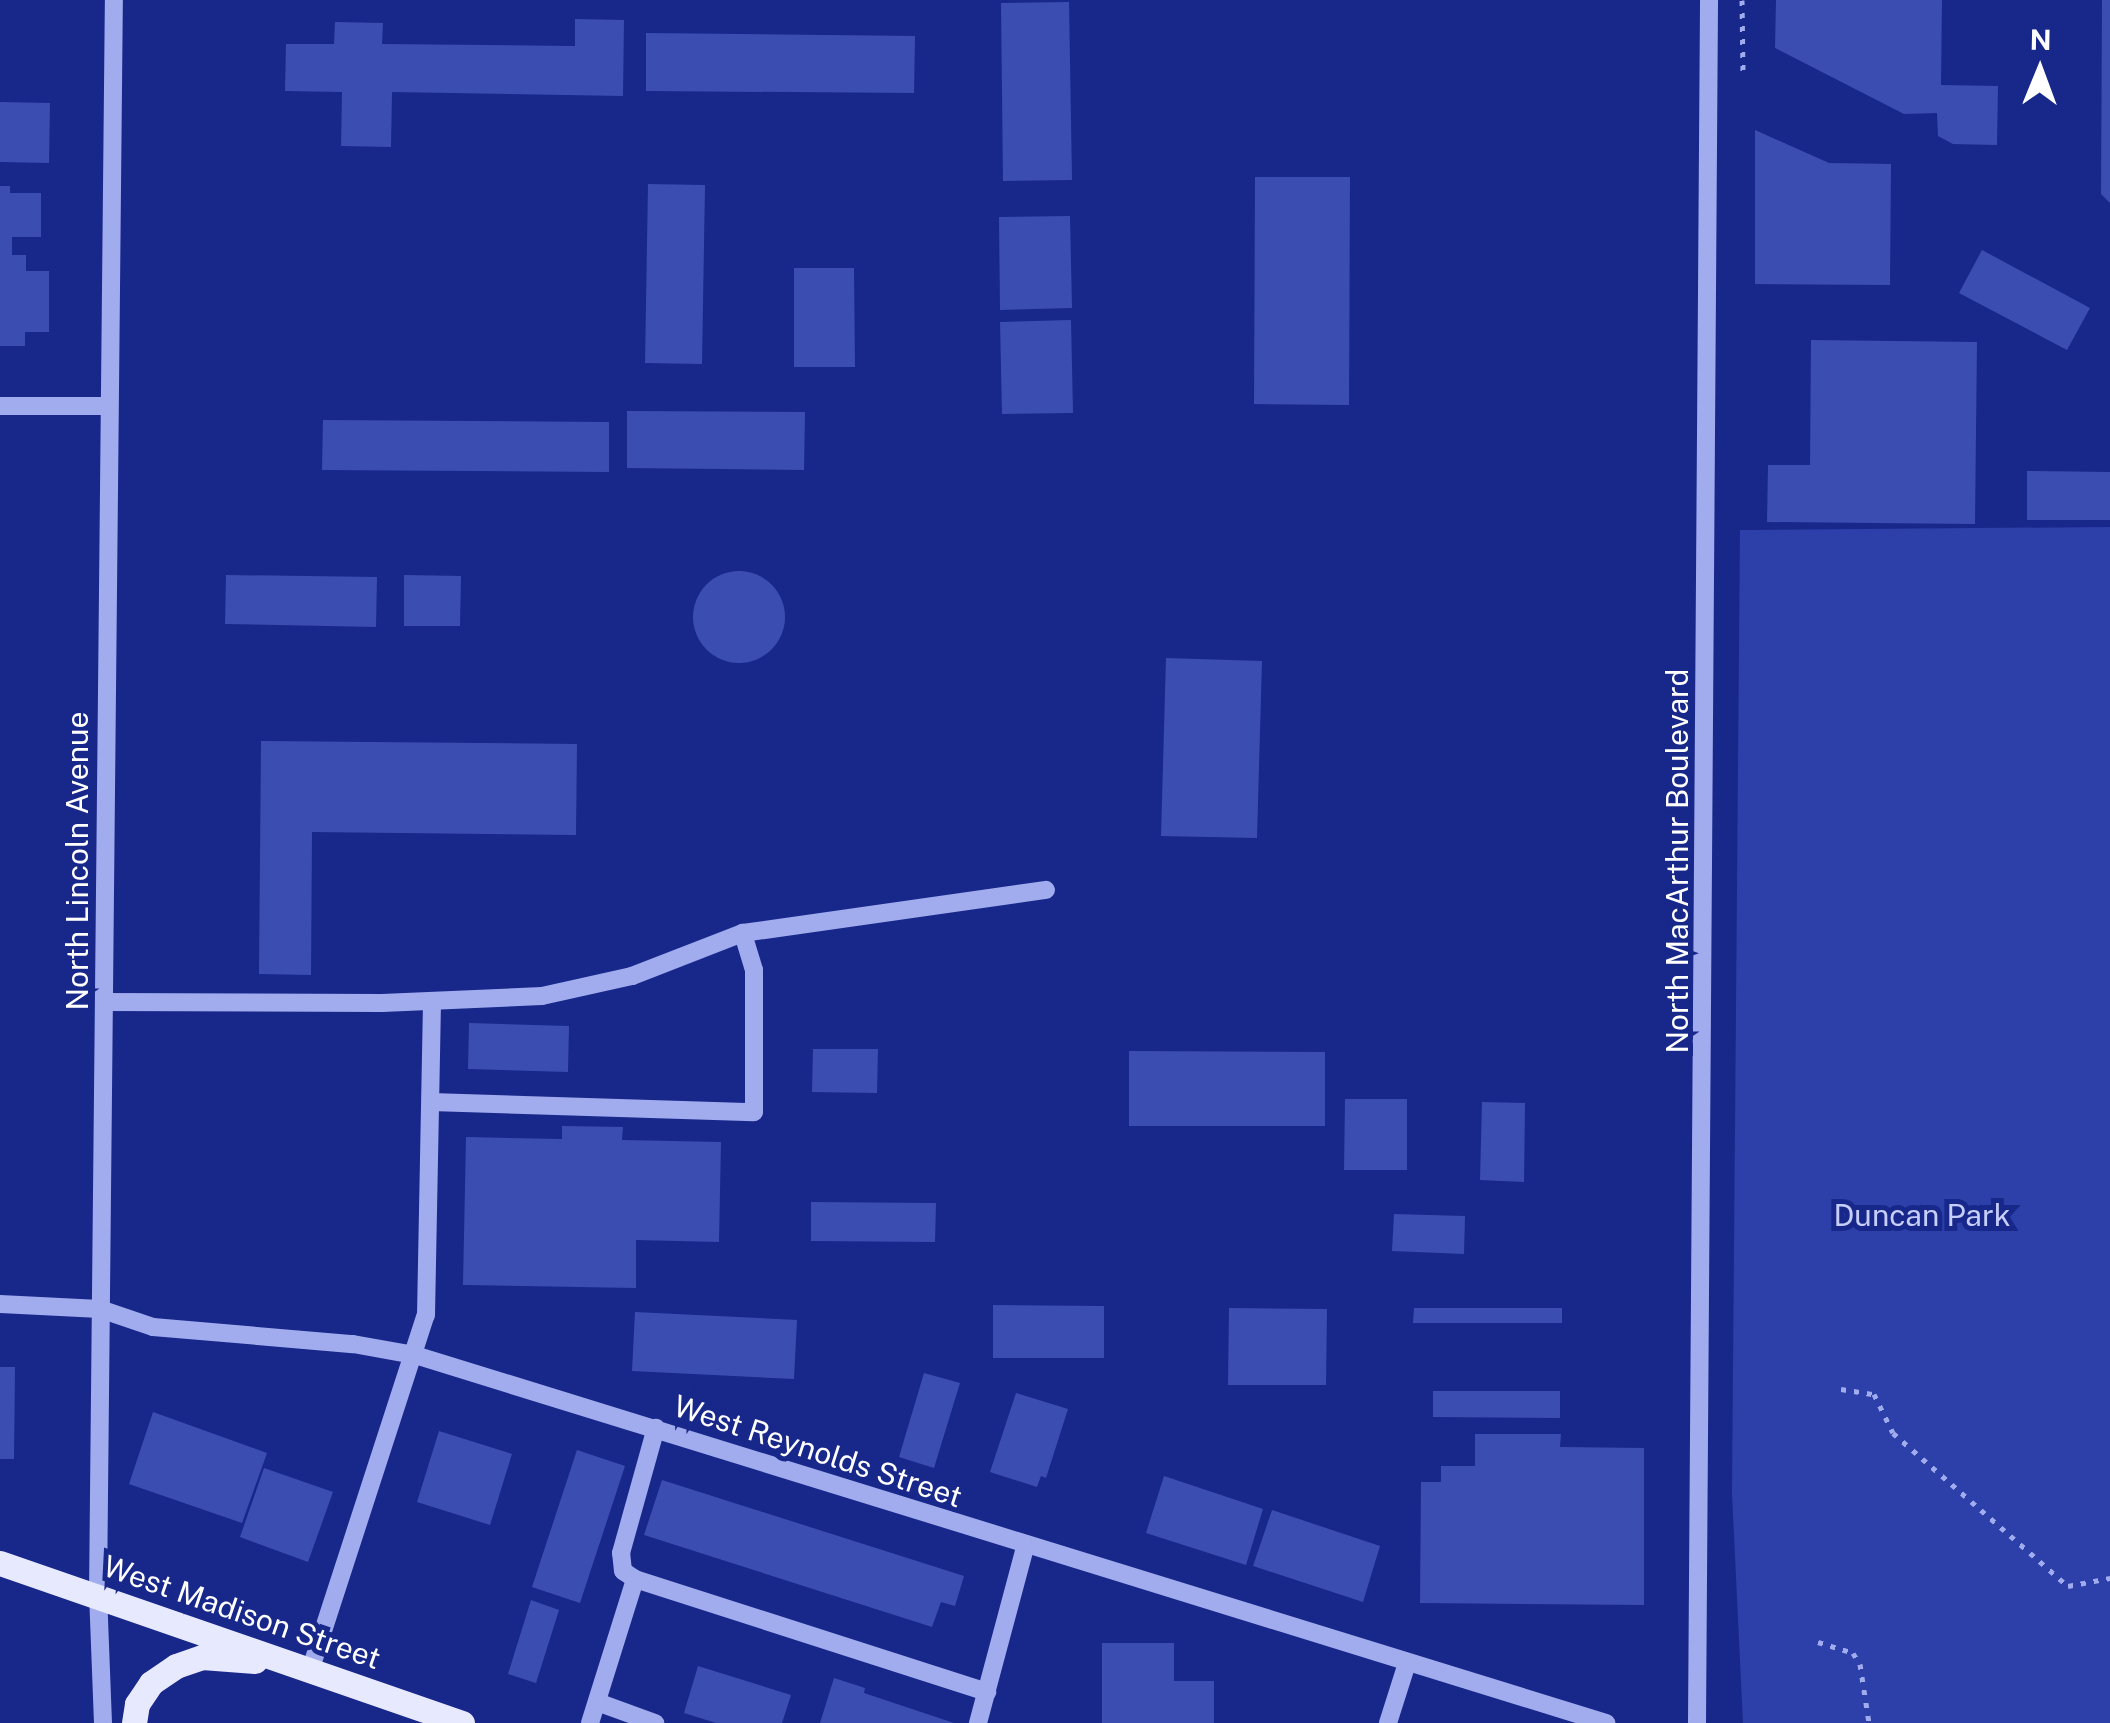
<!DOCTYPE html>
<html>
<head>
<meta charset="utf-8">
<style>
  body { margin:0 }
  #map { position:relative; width:2110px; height:1723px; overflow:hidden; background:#18278a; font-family:"Public Sans",sans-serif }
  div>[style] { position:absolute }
  .green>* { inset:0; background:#2d40aa }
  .building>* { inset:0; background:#3c4db1 }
  .round { border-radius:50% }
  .path>* { height:5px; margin-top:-2.5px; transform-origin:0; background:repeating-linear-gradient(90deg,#a1acee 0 5px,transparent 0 13px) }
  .minor>* { height:18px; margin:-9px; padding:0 9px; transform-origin:9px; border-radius:9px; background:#a1acee }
  .major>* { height:25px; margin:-12.5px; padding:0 12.5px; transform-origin:12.5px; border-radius:12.5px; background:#e7eaff }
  span { translate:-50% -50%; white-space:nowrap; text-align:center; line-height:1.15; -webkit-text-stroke:10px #18278a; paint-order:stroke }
  .street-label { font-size:30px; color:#fff }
  .park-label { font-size:30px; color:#c6cefa }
  .north { position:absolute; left:1990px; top:20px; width:100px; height:100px; -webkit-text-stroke:8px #18278a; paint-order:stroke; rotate:1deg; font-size:28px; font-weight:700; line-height:40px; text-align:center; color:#fff }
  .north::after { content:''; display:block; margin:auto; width:35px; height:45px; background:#fff; clip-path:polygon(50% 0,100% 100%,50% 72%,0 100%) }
</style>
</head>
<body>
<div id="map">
  <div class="green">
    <div style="clip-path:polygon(2110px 527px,2110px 1723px,1743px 1723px,1732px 1493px,1740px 530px)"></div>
  </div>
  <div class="building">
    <div style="clip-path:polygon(1776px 0,1942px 0,1941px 85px,1998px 86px,1997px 145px,1953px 144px,1938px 136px,1937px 113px,1904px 114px,1775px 48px)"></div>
    <div style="clip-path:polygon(2102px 0,2110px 0,2110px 203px,2101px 194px)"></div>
    <div style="clip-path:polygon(1069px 2px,1072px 180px,1003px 181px,1001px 3px)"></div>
    <div style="clip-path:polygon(575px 19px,624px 20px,623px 96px,392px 92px,391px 147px,341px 146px,342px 92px,285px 91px,286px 44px,334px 44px,335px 22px,383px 23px,382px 44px,575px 46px)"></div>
    <div style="clip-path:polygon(646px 33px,915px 36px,914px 93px,646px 91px)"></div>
    <div style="clip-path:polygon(0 102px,50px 103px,49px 163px,0 162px)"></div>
    <div style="clip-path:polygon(1755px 130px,1829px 163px,1891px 164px,1890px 285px,1755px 284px)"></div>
    <div style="clip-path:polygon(1255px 177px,1350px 177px,1349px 405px,1254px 404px)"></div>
    <div style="clip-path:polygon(648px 184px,705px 185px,702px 364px,645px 363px)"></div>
    <div style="clip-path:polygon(0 186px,10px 186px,10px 193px,41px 193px,41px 237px,12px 237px,12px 255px,26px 255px,26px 271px,49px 271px,49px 332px,25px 332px,25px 346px,0 346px)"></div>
    <div style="clip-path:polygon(1070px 216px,1072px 308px,1000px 310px,999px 217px)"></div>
    <div style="clip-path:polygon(1982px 250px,2090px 308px,2067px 350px,1959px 293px)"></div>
    <div style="clip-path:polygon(794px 268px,854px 268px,855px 367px,794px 367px)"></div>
    <div style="clip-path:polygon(1071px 320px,1073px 413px,1002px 414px,1000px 322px)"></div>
    <div style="clip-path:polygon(1811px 340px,1977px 342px,1975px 524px,1767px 522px,1768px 465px,1810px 465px)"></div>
    <div style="clip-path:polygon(627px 411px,805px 412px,804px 470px,627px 468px)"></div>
    <div style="clip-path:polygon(323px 420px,609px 422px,609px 472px,322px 470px)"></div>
    <div style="clip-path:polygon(2027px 471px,2110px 472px,2110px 520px,2027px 520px)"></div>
    <div class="round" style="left:693px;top:571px;width:92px;height:92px"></div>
    <div style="clip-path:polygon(226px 575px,377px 577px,376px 627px,225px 624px)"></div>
    <div style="clip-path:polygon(404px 575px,461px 576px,460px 626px,404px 626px)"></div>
    <div style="clip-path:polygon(1166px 658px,1262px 661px,1257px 838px,1161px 836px)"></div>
    <div style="clip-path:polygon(261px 741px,577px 744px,576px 835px,312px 832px,311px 975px,259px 974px)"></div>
    <div style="clip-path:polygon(469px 1023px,569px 1026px,568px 1072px,468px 1069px)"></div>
    <div style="clip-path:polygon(813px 1049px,878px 1049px,877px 1093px,812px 1092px)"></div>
    <div style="clip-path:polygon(1129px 1051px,1325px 1052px,1325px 1126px,1129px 1126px)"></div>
    <div style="clip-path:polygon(1345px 1099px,1407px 1099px,1407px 1170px,1344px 1170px)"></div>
    <div style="clip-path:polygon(1482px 1102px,1525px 1103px,1524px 1182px,1480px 1180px)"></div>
    <div style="clip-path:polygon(562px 1126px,623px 1127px,622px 1140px,721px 1142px,719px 1242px,636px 1240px,636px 1288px,463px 1285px,466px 1137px,562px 1139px)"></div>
    <div style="clip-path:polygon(811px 1202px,936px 1203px,935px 1242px,811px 1241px)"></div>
    <div style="clip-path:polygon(1394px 1214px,1465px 1216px,1464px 1254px,1392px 1251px)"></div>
    <div style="clip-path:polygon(993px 1305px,1104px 1306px,1104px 1358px,993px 1358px)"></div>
    <div style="clip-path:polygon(1229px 1308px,1327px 1309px,1326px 1385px,1228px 1385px)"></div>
    <div style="clip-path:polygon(1414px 1308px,1562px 1308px,1562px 1323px,1413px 1323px)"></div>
    <div style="clip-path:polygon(635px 1312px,797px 1320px,794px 1379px,632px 1371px)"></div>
    <div style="clip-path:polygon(0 1367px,15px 1367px,14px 1459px,0 1459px)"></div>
    <div style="clip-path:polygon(924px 1373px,960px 1383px,934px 1468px,899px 1457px)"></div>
    <div style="clip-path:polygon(1433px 1391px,1560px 1391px,1560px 1418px,1433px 1417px)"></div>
    <div style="clip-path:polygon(1016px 1393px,1068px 1409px,1046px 1478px,1041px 1476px,1037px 1487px,990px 1472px)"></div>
    <div style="clip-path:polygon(153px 1412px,267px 1453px,242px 1523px,129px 1484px)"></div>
    <div style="clip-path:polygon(439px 1431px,512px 1454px,490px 1525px,417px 1502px)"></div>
    <div style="clip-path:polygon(1475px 1434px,1561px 1434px,1560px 1447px,1644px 1448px,1644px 1605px,1420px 1603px,1421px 1482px,1441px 1482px,1441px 1466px,1475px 1466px)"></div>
    <div style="clip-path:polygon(577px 1450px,625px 1466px,580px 1603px,532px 1587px)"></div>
    <div style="clip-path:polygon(264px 1468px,333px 1492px,308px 1562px,240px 1537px)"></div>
    <div style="clip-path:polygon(1164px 1476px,1263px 1509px,1246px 1565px,1146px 1533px)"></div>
    <div style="clip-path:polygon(662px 1480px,964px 1576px,955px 1606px,941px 1602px,932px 1627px,644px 1535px)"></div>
    <div style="clip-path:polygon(1272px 1510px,1380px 1546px,1363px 1602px,1253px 1566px)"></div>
    <div style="clip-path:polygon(531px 1600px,559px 1610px,536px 1683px,508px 1674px)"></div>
    <div style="clip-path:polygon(1102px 1643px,1174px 1643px,1174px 1681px,1214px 1681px,1214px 1723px,1102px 1723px)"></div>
    <div style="clip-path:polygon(698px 1666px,791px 1695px,782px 1723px,716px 1723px,684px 1713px)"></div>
    <div style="clip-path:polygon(834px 1678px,865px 1688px,864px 1693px,954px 1723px,820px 1723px)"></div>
  </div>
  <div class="path">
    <div style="left:1742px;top:0;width:76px;rotate:89.2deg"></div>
    <div style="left:1841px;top:1389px;width:33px;rotate:9deg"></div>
    <div style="left:1874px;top:1394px;width:43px;rotate:64deg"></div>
    <div style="left:1893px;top:1433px;width:232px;rotate:41.2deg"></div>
    <div style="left:2068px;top:1586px;width:43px;rotate:-10.8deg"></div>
    <div style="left:1818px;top:1642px;width:37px;rotate:17deg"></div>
    <div style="left:1853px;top:1653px;width:13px;rotate:58deg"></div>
    <div style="left:1860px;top:1664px;width:60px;rotate:81.3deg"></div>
  </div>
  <div class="minor">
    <div style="left:0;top:406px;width:108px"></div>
    <div style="left:104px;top:1002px;width:278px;rotate:0.2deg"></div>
    <div style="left:382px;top:1003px;width:160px;rotate:-2.5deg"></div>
    <div style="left:542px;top:996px;width:92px;rotate:-12.5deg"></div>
    <div style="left:632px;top:976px;width:119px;rotate:-21.2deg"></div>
    <div style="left:743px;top:933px;width:306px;rotate:-8.1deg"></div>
    <div style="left:431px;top:1102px;width:323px;rotate:1.8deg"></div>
    <div style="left:754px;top:1112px;width:142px;rotate:-90deg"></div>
    <div style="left:754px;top:970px;width:39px;rotate:-107deg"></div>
    <div style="left:0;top:1304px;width:100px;rotate:2.9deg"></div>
    <div style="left:100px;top:1309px;width:56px;rotate:18.8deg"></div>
    <div style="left:153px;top:1327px;width:201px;rotate:4.9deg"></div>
    <div style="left:353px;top:1344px;width:63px;rotate:10.1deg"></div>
    <div style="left:415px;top:1355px;width:1247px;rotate:17.17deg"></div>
    <div style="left:635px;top:1579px;width:370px;rotate:17.8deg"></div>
    <div style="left:310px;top:1671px;width:374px;rotate:-72deg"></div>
    <div style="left:426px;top:1315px;width:314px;rotate:-88.9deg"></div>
    <div style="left:597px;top:1702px;width:62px;rotate:19.9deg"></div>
    <div style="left:103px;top:1723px;width:128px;rotate:-92.2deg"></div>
    <div style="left:98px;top:1595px;width:1595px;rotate:-89.43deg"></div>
    <div style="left:590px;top:1723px;width:151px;rotate:-72.6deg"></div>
    <div style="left:635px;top:1579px;width:14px;rotate:-146deg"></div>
    <div style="left:623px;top:1571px;width:18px;rotate:-96deg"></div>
    <div style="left:621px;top:1553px;width:130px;rotate:-74.4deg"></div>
    <div style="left:978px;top:1723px;width:182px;rotate:-75deg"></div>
    <div style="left:1388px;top:1723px;width:63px;rotate:-72.4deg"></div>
    <div style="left:1697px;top:1723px;width:1723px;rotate:-89.6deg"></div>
  </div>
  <div class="major">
    <div style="left:0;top:1563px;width:489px;rotate:19.1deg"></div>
    <div style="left:134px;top:1723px;width:19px;rotate:-81deg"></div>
    <div style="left:137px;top:1704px;width:25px;rotate:-56deg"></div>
    <div style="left:151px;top:1683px;width:30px;rotate:-34deg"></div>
    <div style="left:176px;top:1666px;width:28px;rotate:-19deg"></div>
    <div style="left:202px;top:1657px;width:53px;rotate:4.3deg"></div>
  </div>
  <div class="street-label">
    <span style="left:77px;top:861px;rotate:-90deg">North Lincoln Avenue</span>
    <span style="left:1677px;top:861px;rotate:-90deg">North MacArthur Boulevard</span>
    <span style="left:818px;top:1451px;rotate:18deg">West Reynolds Street</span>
    <span style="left:242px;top:1612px;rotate:19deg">West Madison Street</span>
  </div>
  <div class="park-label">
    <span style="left:1922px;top:1215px">Duncan Park</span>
  </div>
  <div class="north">N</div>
</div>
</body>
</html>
